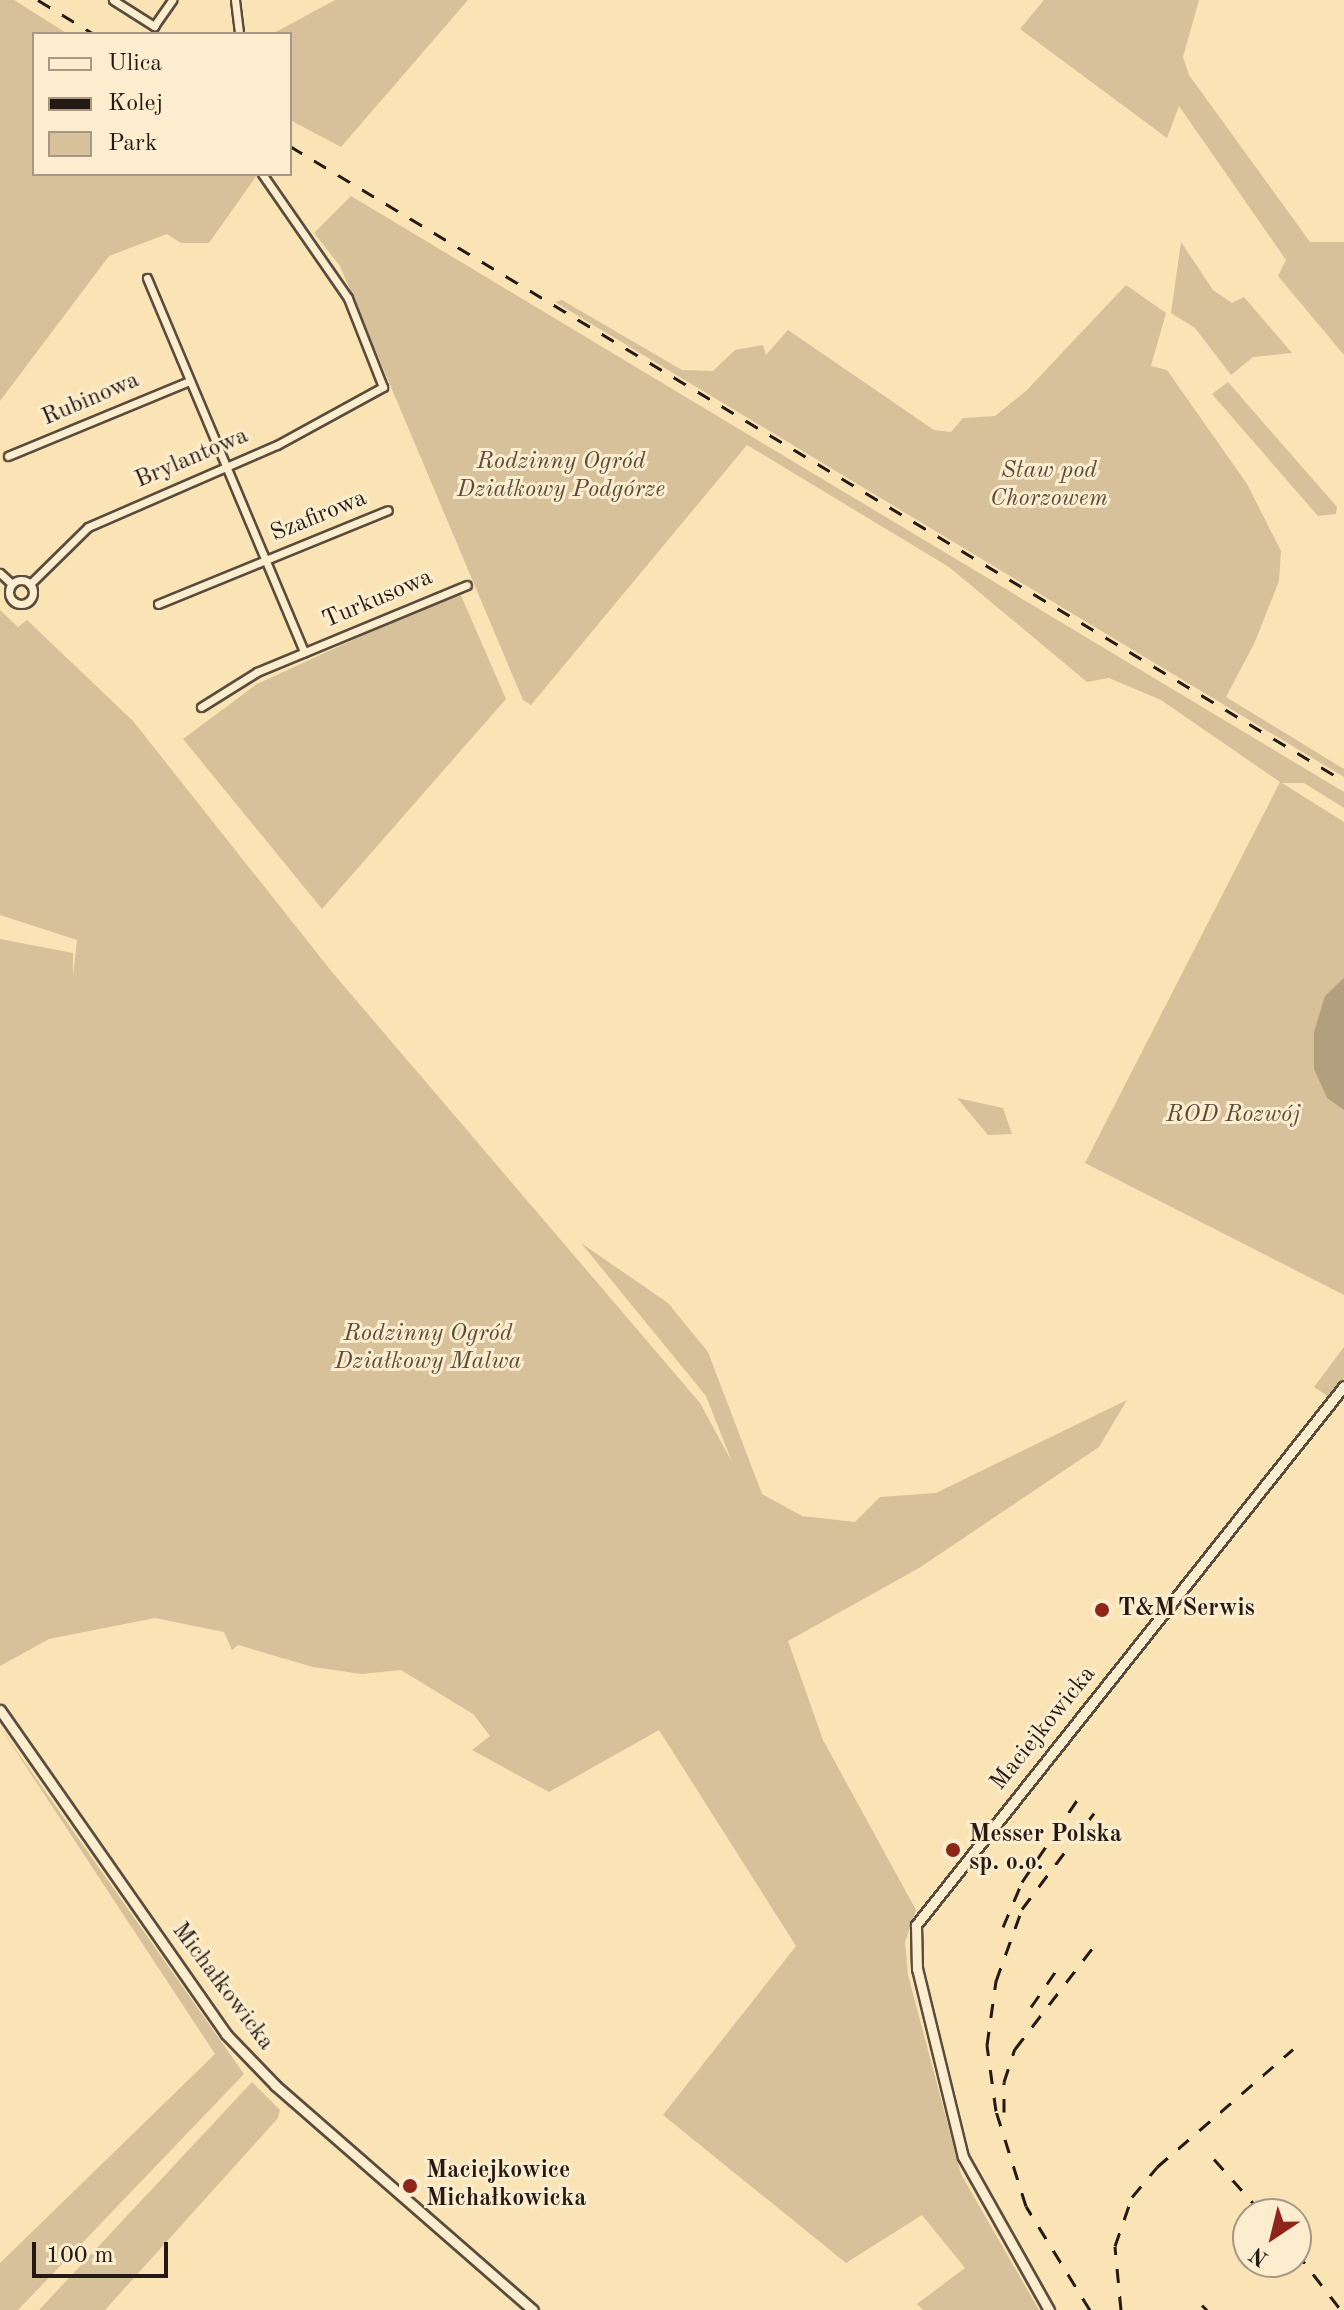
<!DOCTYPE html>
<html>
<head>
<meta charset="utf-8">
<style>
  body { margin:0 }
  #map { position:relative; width:1344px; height:2310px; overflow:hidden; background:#fae4b5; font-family:"Old Standard TT",serif }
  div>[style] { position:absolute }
  .green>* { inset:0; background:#d6c19a }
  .water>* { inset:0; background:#b29f7e }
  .roads { filter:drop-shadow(2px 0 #5a4c3c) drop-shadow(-2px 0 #5a4c3c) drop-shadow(0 2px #5a4c3c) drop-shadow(0 -2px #5a4c3c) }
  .minor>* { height:7px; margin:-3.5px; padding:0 3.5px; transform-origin:3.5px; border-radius:3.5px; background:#fcedcf }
  .minor>.ring { margin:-3.5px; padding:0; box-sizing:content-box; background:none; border:7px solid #fcedcf; border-radius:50% }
  .tertiary>* { height:9px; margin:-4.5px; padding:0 4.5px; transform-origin:4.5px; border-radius:4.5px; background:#fcedcf }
  .rail>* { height:3px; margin-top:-1.5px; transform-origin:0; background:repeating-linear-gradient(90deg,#251914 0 14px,transparent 0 28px) }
  .dots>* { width:22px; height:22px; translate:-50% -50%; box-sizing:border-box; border:4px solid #fcedcf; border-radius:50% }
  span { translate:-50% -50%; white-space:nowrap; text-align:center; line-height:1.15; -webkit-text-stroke:6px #fcedcf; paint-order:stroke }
  .street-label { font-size:24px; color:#251914 }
  .park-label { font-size:24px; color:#5a4b3c; font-style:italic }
  .poi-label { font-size:24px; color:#251914; font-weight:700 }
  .left { translate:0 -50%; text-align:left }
  .legend { position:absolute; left:32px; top:32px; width:260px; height:144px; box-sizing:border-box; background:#fcedcf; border:2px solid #a69884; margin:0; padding:10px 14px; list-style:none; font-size:24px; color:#251914 }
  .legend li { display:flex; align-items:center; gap:16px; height:40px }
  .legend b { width:40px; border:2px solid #a69884 }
  .north { position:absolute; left:1232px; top:2198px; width:80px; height:80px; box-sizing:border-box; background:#fcedcf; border:2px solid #a69884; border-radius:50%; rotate:215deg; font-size:22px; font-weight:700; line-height:32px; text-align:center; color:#251914 }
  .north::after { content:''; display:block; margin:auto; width:28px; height:36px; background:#8f2418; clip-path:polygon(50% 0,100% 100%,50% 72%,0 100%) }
  .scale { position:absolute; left:32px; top:2242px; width:136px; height:36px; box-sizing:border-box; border:4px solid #251914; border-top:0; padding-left:10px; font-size:24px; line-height:28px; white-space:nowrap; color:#251914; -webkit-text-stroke:6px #fcedcf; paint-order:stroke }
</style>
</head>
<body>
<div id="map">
  <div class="green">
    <div style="clip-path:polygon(0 0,14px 0,68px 34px,34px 34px,34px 174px,257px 175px,209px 243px,181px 243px,167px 234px,109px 256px,0 401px)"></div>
    <div style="clip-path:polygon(335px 0,468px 0,341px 147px,290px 120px,290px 34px,272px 34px)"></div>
    <div style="clip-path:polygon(1044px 0,1199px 0,1183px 57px,1189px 75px,1310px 242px,1344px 242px,1344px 355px,1278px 276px,1286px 260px,1179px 106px,1167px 138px,1020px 29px)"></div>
    <div style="clip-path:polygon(351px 196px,1344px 792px,1344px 808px,1304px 783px,1282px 783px,1344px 822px,1344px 1295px,1085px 1163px,1280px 782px,1161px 700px,1109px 678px,1087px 682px,949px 567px,747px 445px,531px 705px,523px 700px,340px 266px,314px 233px)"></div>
    <div style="clip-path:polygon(1181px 242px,1213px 290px,1232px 303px,1244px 297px,1292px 353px,1253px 357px,1231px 375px,1195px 328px,1171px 313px)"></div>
    <div style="clip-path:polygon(1126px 285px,1166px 313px,1151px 366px,1167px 370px,1247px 484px,1281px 551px,1279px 581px,1254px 644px,1226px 697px,1344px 769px,1344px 777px,555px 302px,562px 300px,682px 370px,713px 371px,735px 350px,763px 345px,766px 355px,788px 330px,934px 430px,951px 432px,963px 418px,995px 416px,1026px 391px)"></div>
    <div style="clip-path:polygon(1228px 382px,1337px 507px,1336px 514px,1318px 516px,1212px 394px)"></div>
    <div style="clip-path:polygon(459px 591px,506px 699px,322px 909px,183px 739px,257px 684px)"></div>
    <div style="clip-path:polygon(0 610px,18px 627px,27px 620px,133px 721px,332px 972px,700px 1403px,732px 1462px,706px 1396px,581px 1243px,668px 1303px,708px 1352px,762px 1494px,802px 1516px,855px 1522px,880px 1497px,936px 1493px,1127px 1400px,1099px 1447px,919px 1568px,788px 1641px,823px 1740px,916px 1910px,905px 1942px,908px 1975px,961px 2174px,1039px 2310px,923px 2310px,917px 2304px,965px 2268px,922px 2215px,846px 2263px,663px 2115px,796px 1946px,659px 1730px,549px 1792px,472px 1750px,490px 1736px,473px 1714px,401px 1670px,362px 1674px,313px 1667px,238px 1645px,232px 1650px,224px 1632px,155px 1618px,49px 1639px,0 1666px,0 939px,73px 953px,73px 976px,77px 940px,0 915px)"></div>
    <div style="clip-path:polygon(957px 1098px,1003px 1108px,1012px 1134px,988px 1135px)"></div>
    <div style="clip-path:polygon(1344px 1347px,1344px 1378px,1329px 1397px,1314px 1387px)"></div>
    <div style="clip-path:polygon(0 1727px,244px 2074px,18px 2310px,0 2310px,0 2263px,215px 2054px)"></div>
    <div style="clip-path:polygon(252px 2082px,280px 2110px,278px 2118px,105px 2310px,39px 2310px)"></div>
  </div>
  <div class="water">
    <div style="clip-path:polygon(1344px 978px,1344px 1110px,1327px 1098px,1314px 1069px,1314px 1032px,1325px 996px)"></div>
  </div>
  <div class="roads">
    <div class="minor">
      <div style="left:113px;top:0;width:49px;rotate:32.4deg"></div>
      <div style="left:154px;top:26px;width:32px;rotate:-55deg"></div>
      <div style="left:235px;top:0;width:34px;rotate:83deg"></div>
      <div style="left:147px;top:278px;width:406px;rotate:67.2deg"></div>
      <div style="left:8px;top:456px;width:196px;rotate:-22.5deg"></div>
      <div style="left:0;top:573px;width:16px;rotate:43deg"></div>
      <div class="ring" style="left:9px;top:580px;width:17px;height:17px"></div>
      <div style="left:30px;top:584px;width:81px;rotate:-44.5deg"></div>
      <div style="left:88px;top:527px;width:206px;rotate:-23.5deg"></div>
      <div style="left:277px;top:445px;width:121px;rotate:-28.7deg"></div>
      <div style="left:383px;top:387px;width:96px;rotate:-111.5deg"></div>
      <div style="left:348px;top:298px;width:151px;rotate:-124.7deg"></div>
      <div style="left:158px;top:604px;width:248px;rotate:-22.2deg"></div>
      <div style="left:201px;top:707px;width:66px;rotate:-32deg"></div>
      <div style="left:257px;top:672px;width:227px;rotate:-22.5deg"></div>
    </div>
    <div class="tertiary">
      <div style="left:0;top:1710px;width:395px;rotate:55.1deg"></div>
      <div style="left:226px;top:2034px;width:71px;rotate:46.1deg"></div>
      <div style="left:275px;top:2085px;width:342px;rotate:41.1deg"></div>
      <div style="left:1049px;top:2310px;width:176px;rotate:-119.3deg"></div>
      <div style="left:963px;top:2157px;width:194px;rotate:-103.7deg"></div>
      <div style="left:917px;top:1969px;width:44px;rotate:-91.3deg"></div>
      <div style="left:916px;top:1925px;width:688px;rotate:-51.55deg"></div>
    </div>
  </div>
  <div class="rail">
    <div style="left:38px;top:0;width:66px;rotate:31.3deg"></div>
    <div style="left:290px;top:146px;width:1231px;rotate:31.07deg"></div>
    <div style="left:1003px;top:1927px;width:49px;rotate:-67.1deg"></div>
    <div style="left:1022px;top:1882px;width:99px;rotate:-56.1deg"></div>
    <div style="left:1031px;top:2007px;width:51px;rotate:-55.4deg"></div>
    <div style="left:1004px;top:2112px;width:30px;rotate:-90deg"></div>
    <div style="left:1004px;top:2082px;width:35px;rotate:-72deg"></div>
    <div style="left:1015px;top:2049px;width:130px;rotate:-52.5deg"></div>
    <div style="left:1214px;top:2159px;width:74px;rotate:48.3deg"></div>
    <div style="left:1296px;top:2252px;width:73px;rotate:52.2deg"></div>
    <div style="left:1202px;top:2305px;width:7px;rotate:45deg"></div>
    <div style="left:1090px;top:2310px;width:122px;rotate:-121.6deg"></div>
    <div style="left:1026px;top:2206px;width:100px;rotate:-107.5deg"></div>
    <div style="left:996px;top:2111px;width:67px;rotate:-97.8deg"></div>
    <div style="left:987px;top:2045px;width:65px;rotate:-82deg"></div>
    <div style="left:996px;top:1981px;width:77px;rotate:-70.1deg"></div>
    <div style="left:1022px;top:1909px;width:120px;rotate:-53.1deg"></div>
    <div style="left:1121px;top:2310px;width:64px;rotate:-95.4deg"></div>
    <div style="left:1115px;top:2246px;width:52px;rotate:-70.9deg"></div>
    <div style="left:1132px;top:2197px;width:39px;rotate:-50deg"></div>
    <div style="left:1157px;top:2167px;width:180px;rotate:-40.9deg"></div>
  </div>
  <div class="dots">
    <div style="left:1102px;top:1610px;background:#8f2418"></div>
    <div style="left:953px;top:1850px;background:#8f2418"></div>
    <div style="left:410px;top:2186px;background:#8f2418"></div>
  </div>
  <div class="street-label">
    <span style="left:91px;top:400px;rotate:-23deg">Rubinowa</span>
    <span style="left:192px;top:459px;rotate:-23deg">Brylantowa</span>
    <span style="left:319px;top:517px;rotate:-22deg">Szafirowa</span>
    <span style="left:378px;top:600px;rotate:-23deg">Turkusowa</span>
    <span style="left:1044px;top:1729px;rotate:-51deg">Maciejkowicka</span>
    <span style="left:222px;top:1987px;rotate:53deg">Michałkowicka</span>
  </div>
  <div class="park-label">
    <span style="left:561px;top:477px">Rodzinny Ogród<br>Działkowy Podgórze</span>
    <span style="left:1049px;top:486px">Staw pod<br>Chorzowem</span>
    <span style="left:1233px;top:1116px">ROD Rozwój</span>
    <span style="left:428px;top:1349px">Rodzinny Ogród<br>Działkowy Malwa</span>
  </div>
  <div class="poi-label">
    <span class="left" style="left:1118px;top:1610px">T&amp;M Serwis</span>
    <span class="left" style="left:969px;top:1850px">Messer Polska<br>sp. o.o.</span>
    <span class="left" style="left:426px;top:2186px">Maciejkowice<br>Michałkowicka</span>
  </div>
  <ul class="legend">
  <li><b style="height:10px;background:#fcedcf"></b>Ulica</li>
  <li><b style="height:10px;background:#251914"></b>Kolej</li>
  <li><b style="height:22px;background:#d6c19a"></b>Park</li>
  </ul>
  <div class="north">N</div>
  <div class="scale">100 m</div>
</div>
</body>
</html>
